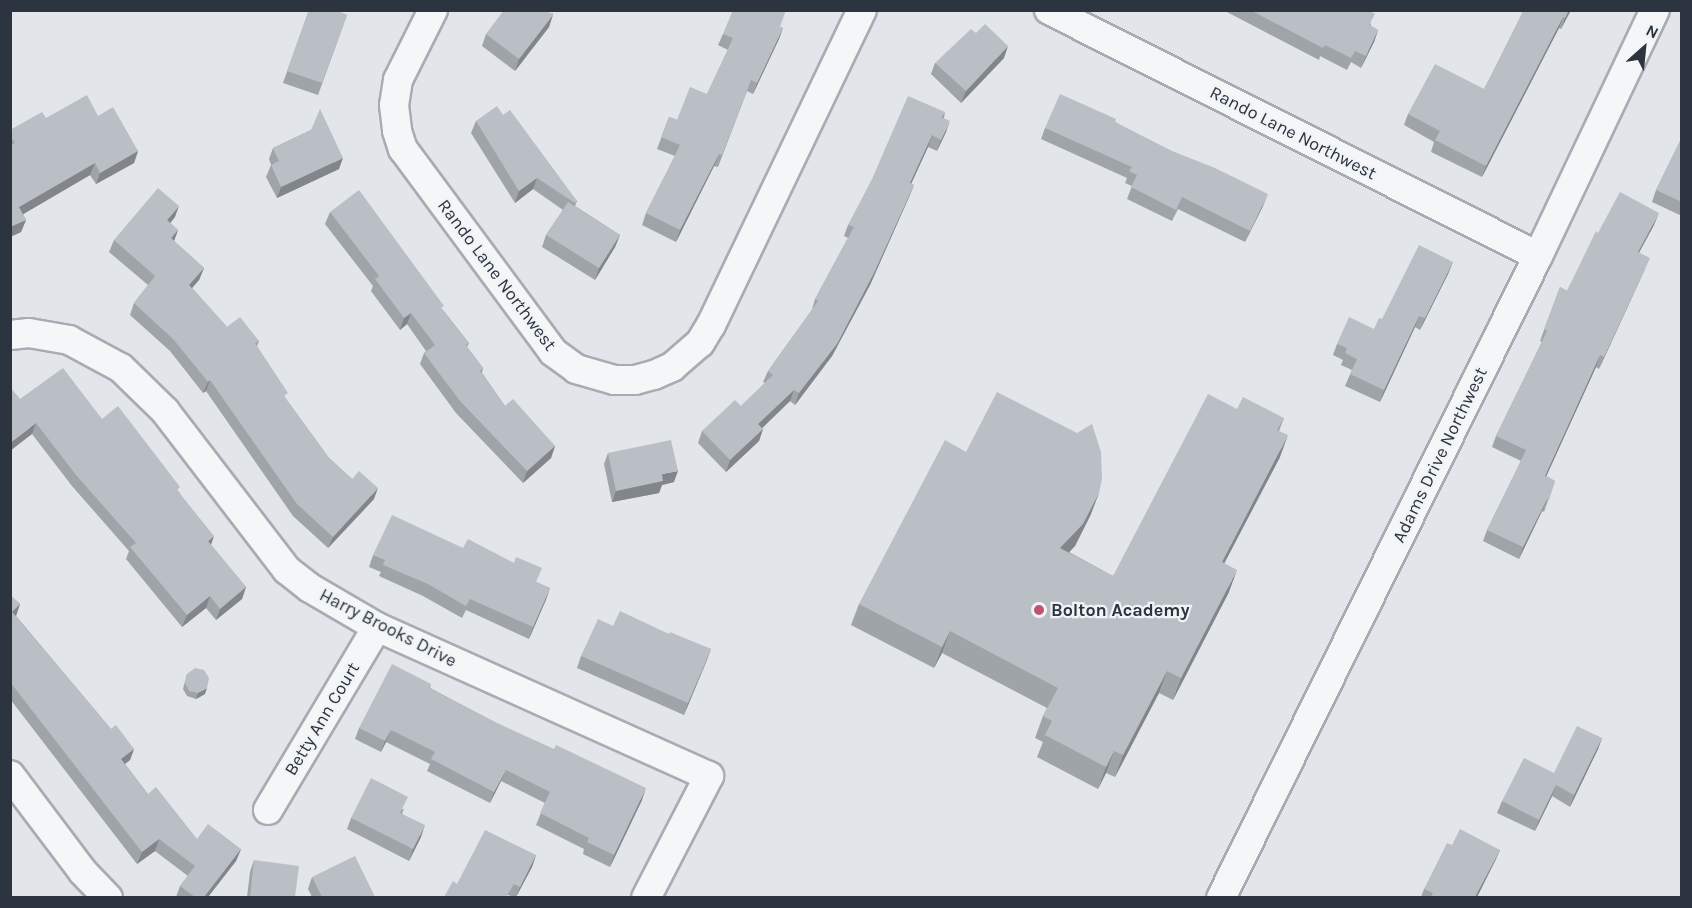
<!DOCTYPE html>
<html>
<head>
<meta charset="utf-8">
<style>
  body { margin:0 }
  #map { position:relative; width:1692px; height:908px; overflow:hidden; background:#e2e5e9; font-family:Karla,sans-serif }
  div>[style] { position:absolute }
  .roads { filter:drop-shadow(2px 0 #a7acb3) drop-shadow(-2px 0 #a7acb3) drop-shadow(0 2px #a7acb3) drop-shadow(0 -2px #a7acb3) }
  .street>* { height:28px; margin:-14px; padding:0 14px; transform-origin:14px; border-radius:14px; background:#f4f6f7 }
  .wall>* { inset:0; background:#9fa4a9 }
  .shaded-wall>* { inset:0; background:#82868a }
  .building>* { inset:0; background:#b9bfc5 }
  .dots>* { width:16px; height:16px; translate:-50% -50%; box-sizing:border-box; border:3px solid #f1f4f6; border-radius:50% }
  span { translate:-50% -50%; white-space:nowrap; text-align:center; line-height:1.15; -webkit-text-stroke:4.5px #f1f4f6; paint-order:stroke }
  .street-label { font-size:18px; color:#2b343f }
  .poi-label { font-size:18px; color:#2b343f; font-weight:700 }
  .left { translate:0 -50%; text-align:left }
  .frame { position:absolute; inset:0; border:12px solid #2b343f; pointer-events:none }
  .north { position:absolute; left:1614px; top:18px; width:60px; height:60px; -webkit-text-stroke:4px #f1f4f6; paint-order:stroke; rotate:27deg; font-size:16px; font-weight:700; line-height:24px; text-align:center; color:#2b343f }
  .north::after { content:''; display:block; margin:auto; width:21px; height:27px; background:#2b343f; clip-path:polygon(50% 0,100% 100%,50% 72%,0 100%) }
</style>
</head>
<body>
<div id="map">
  <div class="roads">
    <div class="street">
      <div style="left:433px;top:10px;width:78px;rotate:116.6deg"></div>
      <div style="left:398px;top:80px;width:25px;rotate:99deg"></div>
      <div style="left:394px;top:105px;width:26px;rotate:83deg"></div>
      <div style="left:397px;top:131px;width:19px;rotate:72deg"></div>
      <div style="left:403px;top:149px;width:252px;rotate:53.5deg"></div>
      <div style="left:553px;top:352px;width:29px;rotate:36deg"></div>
      <div style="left:576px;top:369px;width:40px;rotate:16deg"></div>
      <div style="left:614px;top:380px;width:21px"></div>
      <div style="left:635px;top:380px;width:20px;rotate:-15deg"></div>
      <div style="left:654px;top:375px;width:20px;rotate:-24deg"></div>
      <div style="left:672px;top:367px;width:37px;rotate:-41deg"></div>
      <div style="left:700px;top:343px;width:21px;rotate:-59deg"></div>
      <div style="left:711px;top:325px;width:349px;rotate:-64.4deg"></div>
      <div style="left:1049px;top:10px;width:547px;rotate:26.71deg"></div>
      <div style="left:10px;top:335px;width:19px;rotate:-6deg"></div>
      <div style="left:29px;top:333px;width:41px;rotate:9.9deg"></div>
      <div style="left:69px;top:340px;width:59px;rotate:28.3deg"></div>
      <div style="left:121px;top:368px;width:62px;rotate:44.3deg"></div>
      <div style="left:165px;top:411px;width:200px;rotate:52.5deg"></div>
      <div style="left:287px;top:570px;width:29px;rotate:38deg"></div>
      <div style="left:310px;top:588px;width:78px;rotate:30.2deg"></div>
      <div style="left:377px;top:627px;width:364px;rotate:24.2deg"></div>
      <div style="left:709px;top:776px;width:137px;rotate:117.3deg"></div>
      <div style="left:10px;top:775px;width:121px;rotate:53deg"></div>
      <div style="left:83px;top:872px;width:36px;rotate:46deg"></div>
      <div style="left:268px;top:810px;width:213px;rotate:-59.2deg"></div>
      <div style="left:1221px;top:898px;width:716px;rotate:-63.72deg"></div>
      <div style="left:1538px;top:256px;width:272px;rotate:-64.6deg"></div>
    </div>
  </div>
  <div class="wall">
    <div style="clip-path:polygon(309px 10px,347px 15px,318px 95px,283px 83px)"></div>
    <div style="clip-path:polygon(1223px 10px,1368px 10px,1371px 26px,1378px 30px,1374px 42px,1361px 68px,1351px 62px,1347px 70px,1320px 56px,1319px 60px)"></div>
    <div style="clip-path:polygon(1571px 10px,1561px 29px,1559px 28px,1482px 177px,1431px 152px,1434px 142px,1404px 125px,1408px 114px,1484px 89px,1525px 12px)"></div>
    <div style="clip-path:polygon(553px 13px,549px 27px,515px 71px,482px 46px,486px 34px)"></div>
    <div style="clip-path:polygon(780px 27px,783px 28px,779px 39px,753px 94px,747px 91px,718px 167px,714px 166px,676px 242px,642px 225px,646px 213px,675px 156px,657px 149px,669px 117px,677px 120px,707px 94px,728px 50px,718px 45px,723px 34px)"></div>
    <div style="clip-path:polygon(1004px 58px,961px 103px,931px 74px,935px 63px)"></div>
    <div style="clip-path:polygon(945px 112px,944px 118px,946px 132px,937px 151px,928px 147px,911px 184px,914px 185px,909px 197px,870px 285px,832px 356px,795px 405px,790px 401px,762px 428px,763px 429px,759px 441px,726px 472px,698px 443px,702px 431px,741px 406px,765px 383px,763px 382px,768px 371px,812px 310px,815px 299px,848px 238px,844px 236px,848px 225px)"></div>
    <div style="clip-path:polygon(503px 115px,577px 201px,575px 206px,620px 235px,615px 247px,595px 280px,542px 247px,546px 235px,563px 210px,533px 189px,515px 203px,471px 133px,476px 121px)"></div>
    <div style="clip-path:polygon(98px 116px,138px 151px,134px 163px,96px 184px,90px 175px,23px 214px,26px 220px,21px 232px,10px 237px,10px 130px,46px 118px)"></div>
    <div style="clip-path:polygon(1115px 122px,1263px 206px,1245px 242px,1178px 209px,1172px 221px,1127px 199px,1132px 186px,1125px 183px,1127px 178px,1041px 139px,1045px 128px)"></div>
    <div style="clip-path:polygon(311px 130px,339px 169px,277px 198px,266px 177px,271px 165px,269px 159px,273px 148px)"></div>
    <div style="clip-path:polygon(1682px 137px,1682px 216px,1652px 202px,1656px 190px)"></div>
    <div style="clip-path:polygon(330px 212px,443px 310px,469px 343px,467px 347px,483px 368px,482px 373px,505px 406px,555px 446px,551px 458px,523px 483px,456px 413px,420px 364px,424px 353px,426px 351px,407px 324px,400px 330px,371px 291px,373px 286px,325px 224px)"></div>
    <div style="clip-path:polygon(175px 217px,170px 223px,178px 230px,174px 241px,204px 268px,199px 280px,192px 288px,227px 327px,259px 341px,257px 346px,286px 399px,329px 458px,374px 499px,328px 548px,293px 516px,206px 391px,203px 393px,170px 351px,130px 315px,134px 303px,148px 285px,109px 252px,114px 240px)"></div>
    <div style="clip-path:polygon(1654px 225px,1639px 253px,1645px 269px,1599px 369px,1596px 367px,1546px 476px,1555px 481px,1544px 512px,1542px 511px,1519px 559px,1483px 541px,1487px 530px,1521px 461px,1492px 447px,1496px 436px,1542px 342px,1540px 341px,1560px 287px,1567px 291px,1598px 233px)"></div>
    <div style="clip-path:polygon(1453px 262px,1448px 274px,1420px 330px,1415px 327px,1380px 402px,1345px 386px,1352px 370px,1341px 365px,1343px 360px,1333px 355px,1337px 344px,1374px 329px,1382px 319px)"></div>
    <div style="clip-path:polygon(20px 399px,102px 419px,179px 492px,211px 545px,246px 587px,242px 599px,216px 620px,206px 608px,182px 627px,126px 559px,129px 551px,72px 486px,32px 434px)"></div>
    <div style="clip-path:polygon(1237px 409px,1284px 418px,1279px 431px,1280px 457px,1224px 563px,1229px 592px,1173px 700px,1159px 693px,1115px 777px,1106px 773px,1098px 789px,1037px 757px,1043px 742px,1035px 738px,1043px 716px,1047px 708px,942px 653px,934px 668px,851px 625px,859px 604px,1091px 514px,1075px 546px,1069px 552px,1113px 576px)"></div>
    <div style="clip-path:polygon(608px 453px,674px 482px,662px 485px,659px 493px,612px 502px,604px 464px)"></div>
    <div style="clip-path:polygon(373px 555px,536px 582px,550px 588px,529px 639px,466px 610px,462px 618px,423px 596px,379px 576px,381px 572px,369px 567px)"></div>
    <div style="clip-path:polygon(10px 595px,20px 604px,16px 616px,111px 729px,134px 749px,130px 760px,125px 764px,148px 794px,197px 839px,241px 849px,236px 861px,208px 897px,176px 897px,180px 886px,188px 876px,155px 851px,137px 864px,10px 699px)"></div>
    <div style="clip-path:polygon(613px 626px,669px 634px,711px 649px,684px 715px,577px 668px,581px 656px)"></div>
    <div style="clip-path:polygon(187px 674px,205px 694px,196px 699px,187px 696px,183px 689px)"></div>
    <div style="clip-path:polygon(431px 684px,430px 688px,642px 800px,610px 867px,583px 854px,584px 849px,536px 825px,545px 803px,501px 781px,490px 803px,427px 771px,430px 764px,386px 742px,381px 752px,355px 739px,359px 728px)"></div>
    <div style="clip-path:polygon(1602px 738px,1598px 749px,1570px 807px,1552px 796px,1535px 831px,1497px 813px,1502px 801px,1554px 773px)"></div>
    <div style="clip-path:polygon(404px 809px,402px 813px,421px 837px,409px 861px,347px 829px,351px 818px)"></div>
    <div style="clip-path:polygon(1452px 845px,1500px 850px,1495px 861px,1477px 897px,1421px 897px,1424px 889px)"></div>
    <div style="clip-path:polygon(536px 855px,532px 867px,516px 897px,457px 884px)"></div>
    <div style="clip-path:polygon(254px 860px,295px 897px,247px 897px,250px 872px)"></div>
    <div style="clip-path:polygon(312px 877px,375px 897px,312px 897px,308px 889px)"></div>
  </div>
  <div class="shaded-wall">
    <div style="clip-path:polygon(1569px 10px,1571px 10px,1561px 29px,1565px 18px)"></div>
    <div style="clip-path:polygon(553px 15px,549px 27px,515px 71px,519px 59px)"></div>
    <div style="clip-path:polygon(1563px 17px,1559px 28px,1482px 177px,1486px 166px)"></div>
    <div style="clip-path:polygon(783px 28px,779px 39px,753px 94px,757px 83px)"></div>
    <div style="clip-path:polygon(1378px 30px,1374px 42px,1361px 68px,1366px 56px)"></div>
    <div style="clip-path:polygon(1008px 46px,1004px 58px,961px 103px,966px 91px)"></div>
    <div style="clip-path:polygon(950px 121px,946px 132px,937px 151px,941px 140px)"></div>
    <div style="clip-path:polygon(932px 135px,928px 147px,906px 195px,910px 183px)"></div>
    <div style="clip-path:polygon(138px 151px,134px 163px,96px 184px,100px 173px)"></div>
    <div style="clip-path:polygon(719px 154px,714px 166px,676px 242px,680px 230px)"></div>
    <div style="clip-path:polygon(343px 158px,339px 169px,277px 198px,281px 187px)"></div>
    <div style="clip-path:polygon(95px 163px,90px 175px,15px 219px,19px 207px)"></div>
    <div style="clip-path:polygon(537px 178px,533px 189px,515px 203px,519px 191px)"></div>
    <div style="clip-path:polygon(914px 185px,909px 197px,870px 285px,832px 356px,795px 405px,799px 393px)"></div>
    <div style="clip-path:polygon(1268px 194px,1263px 206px,1245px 242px,1250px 231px)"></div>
    <div style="clip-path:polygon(179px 206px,175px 217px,163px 232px,167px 220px)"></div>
    <div style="clip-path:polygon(1659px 213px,1654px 225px,1633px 263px,1638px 252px)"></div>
    <div style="clip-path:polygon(26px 220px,21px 232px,10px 237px,10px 227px)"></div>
    <div style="clip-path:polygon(178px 230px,174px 241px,171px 238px)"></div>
    <div style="clip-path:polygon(620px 235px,615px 247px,595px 280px,599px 268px)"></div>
    <div style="clip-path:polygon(1650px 258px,1645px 269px,1599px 369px,1604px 357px)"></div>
    <div style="clip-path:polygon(1453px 262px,1448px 274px,1420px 330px,1425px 318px)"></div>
    <div style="clip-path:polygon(204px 268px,199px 280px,185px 296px,189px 285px)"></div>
    <div style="clip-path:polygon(411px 313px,407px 324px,400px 330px,404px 318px)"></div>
    <div style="clip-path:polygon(1419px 316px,1415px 327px,1380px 402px,1384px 390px)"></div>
    <div style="clip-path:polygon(1600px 355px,1596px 367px,1541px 488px,1545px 476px)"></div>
    <div style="clip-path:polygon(210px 380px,206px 391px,203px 393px,208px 382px)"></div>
    <div style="clip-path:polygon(794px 390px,790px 401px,754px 436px,758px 424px)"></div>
    <div style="clip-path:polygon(36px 423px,32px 434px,10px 451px,10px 443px)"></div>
    <div style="clip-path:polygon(763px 429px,759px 441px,726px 472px,730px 460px)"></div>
    <div style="clip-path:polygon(1288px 435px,1280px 457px,1214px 583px,1222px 562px)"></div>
    <div style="clip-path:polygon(555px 446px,551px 458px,523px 483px,527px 471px)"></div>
    <div style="clip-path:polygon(678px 471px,674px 482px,662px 485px,659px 493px,612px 502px,616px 491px,662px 474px)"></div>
    <div style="clip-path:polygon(378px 488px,374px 499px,328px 548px,333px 537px)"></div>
    <div style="clip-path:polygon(1099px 493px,1091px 514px,1075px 546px,1052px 570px,1060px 548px)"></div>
    <div style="clip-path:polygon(1547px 499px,1542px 511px,1519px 559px,1523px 547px)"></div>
    <div style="clip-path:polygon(214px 536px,210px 548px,208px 541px)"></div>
    <div style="clip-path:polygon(1237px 570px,1229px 592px,1173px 700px,1181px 678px)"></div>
    <div style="clip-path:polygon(246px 587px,242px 599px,216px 620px,220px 609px)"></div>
    <div style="clip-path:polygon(550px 588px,546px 600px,529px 639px,533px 627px)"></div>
    <div style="clip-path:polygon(210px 596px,206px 608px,182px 627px,187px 615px)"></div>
    <div style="clip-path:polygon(20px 604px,16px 616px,12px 612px)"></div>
    <div style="clip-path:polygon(950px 631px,942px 653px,934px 668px,942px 647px)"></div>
    <div style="clip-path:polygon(711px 649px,707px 660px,684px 715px,688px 703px)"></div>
    <div style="clip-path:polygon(1167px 671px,1159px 693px,1115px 777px,1123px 755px)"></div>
    <div style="clip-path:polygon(207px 688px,205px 694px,196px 699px,198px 693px)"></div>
    <div style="clip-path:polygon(391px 730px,386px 742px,381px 752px,385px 741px)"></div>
    <div style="clip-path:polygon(1602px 738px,1598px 749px,1570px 807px,1574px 795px)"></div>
    <div style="clip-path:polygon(134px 749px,130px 760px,117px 770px,121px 759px)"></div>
    <div style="clip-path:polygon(1114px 751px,1106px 773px,1098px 789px,1106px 767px)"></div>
    <div style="clip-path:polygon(506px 770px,501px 781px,490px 803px,494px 792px)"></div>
    <div style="clip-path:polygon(1556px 785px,1552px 796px,1535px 831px,1539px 820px)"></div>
    <div style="clip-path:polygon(646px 788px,642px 800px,610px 867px,614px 855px)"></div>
    <div style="clip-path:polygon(425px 825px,421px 837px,409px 861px,413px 849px)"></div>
    <div style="clip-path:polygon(159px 839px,155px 851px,137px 864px,142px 852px)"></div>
    <div style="clip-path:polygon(241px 849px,236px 861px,208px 897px,204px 897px)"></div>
    <div style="clip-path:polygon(1500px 850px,1495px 861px,1477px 897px,1475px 897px)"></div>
    <div style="clip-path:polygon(536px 855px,532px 867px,516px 897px,520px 887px)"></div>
  </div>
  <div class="building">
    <div style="clip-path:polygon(309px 10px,336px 10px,347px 15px,322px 83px,287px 71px)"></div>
    <div style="clip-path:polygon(504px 10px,550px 10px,549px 12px,553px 15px,519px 59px,486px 34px)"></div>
    <div style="clip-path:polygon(733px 10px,786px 10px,780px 27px,783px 28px,757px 83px,751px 80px,722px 155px,719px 154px,680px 230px,646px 213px,680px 145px,661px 137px,669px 117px,677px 120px,690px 87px,707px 94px,733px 38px,723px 34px)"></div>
    <div style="clip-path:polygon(1250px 10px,1368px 10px,1375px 14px,1369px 25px,1378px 30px,1366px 56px,1355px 51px,1351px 58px,1325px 45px,1323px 48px)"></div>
    <div style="clip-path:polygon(1526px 10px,1569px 10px,1565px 18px,1563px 17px,1486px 166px,1435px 140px,1440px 131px,1408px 114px,1435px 64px,1484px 89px,1523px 11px,1525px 12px)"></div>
    <div style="clip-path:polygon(985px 24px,1008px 46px,966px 91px,935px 63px,971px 29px,976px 33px)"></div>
    <div style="clip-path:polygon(1060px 94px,1116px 119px,1115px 122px,1172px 151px,1215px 168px,1268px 194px,1250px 231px,1182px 197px,1176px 210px,1131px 187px,1137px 175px,1129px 171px,1132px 167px,1045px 128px)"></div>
    <div style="clip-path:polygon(87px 95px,98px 116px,113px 107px,138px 151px,100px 173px,95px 163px,19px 207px,26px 220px,10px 227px,10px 145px,15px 143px,10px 136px,10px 130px,42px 112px,46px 118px)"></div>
    <div style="clip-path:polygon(908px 96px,945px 112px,941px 117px,950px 121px,941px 140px,932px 135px,910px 183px,914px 185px,874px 273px,837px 344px,799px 393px,794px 390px,758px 424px,763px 429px,730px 460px,702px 431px,735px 400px,741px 406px,773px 375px,768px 371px,818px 301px,815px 299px,854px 227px,848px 225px,872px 179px)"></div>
    <div style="clip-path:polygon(497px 106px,503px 115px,510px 110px,577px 201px,575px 203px,537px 178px,519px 191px,476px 121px)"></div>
    <div style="clip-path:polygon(320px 109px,343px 158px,281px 187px,271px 165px,279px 161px,273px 148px,311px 130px)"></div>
    <div style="clip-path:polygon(1682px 137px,1682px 202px,1656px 190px)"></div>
    <div style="clip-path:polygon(158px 188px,179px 206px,167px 220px,178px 230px,171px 238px,204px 268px,189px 285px,227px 327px,240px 317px,259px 341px,255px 343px,288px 393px,284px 396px,329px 458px,352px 479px,359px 471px,378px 488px,333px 537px,297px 504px,210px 380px,208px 382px,174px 340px,134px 303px,155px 276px,114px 240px)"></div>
    <div style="clip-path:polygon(359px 190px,444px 306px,441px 308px,469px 343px,466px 345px,483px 368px,480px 371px,505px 406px,513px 399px,555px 446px,527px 471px,460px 401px,424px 353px,435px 345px,411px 313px,404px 318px,375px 279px,379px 276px,330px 212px)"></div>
    <div style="clip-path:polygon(1620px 192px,1659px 213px,1638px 252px,1650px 258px,1604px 357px,1600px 355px,1545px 476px,1555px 481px,1549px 500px,1547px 499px,1523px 547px,1487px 530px,1526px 450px,1496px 436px,1547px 331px,1544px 329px,1560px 287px,1567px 291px,1596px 231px,1598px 233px)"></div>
    <div style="clip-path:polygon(568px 202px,620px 235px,599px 268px,546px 235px)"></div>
    <div style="clip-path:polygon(1419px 245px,1453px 262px,1425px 318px,1419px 316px,1384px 390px,1350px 374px,1357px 359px,1345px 353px,1347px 348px,1337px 344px,1349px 317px,1374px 329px,1379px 318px,1382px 319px)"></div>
    <div style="clip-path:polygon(63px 368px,102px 419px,118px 406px,180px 487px,177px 490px,214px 536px,208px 541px,246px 587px,220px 609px,210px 596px,187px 615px,130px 547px,136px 543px,76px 475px,36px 423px,10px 443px,10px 387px,20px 399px)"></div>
    <div style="clip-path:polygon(997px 392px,1077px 433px,1092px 424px,1101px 452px,1102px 479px,1099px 493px,1083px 524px,1060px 548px,1113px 576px,1208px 394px,1237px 409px,1243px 397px,1284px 418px,1277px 430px,1288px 435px,1222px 562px,1237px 570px,1181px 678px,1167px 671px,1123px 755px,1114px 751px,1106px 767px,1045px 735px,1052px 721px,1043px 716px,1058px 688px,950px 631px,942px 647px,859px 604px,945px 440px,966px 452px)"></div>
    <div style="clip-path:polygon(671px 440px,678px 471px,662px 474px,663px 481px,616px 491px,608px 453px)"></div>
    <div style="clip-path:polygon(392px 515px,463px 548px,468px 539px,514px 563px,516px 557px,542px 568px,536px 582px,550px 588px,533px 627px,470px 599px,466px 606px,428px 584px,383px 565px,385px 560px,373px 555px)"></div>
    <div style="clip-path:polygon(10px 595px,20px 604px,12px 612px,111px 729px,116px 725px,134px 749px,121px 759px,148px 794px,156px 787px,197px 839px,208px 824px,241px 849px,204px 897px,195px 897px,180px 886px,195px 866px,159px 839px,142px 852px,10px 682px)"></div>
    <div style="clip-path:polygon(620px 611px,669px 634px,670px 632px,711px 649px,688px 703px,581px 656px,598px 619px,613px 626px)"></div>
    <div style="clip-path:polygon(392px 664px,431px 684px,429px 688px,497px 723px,554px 749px,556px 745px,646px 788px,614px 855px,587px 842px,589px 838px,540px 813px,550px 792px,506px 770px,494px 792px,431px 759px,435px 752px,391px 730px,385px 741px,359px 728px)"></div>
    <div style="clip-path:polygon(195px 668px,204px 670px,209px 678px,207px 688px,198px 693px,189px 691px,185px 683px,187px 674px)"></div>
    <div style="clip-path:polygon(1577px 726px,1602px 738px,1574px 795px,1556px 785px,1539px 820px,1502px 801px,1524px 758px,1554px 773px)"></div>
    <div style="clip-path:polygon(371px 778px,408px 797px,400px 813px,425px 825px,413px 849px,351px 818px)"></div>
    <div style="clip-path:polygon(1460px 829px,1500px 850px,1475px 897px,1431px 897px,1433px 893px,1424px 889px,1447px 843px,1452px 845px)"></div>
    <div style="clip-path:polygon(485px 830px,536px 855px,520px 887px,514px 884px,506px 897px,444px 897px,453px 881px,457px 884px)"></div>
    <div style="clip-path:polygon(355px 856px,375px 897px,322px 897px,312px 877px)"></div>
    <div style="clip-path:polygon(254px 860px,299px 866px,295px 897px,250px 897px)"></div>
  </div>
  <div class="dots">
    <div style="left:1039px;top:610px;background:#c1536d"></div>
  </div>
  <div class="street-label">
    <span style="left:1293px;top:133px;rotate:27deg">Rando Lane Northwest</span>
    <span style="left:497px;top:275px;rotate:53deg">Rando Lane Northwest</span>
    <span style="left:1440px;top:455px;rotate:-64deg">Adams Drive Northwest</span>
    <span style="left:388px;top:628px;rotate:27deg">Harry Brooks Drive</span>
    <span style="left:322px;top:719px;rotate:-59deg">Betty Ann Court</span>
  </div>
  <div class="poi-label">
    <span class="left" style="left:1051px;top:610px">Bolton Academy</span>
  </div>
  <div class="frame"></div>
  <div class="north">N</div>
</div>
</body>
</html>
